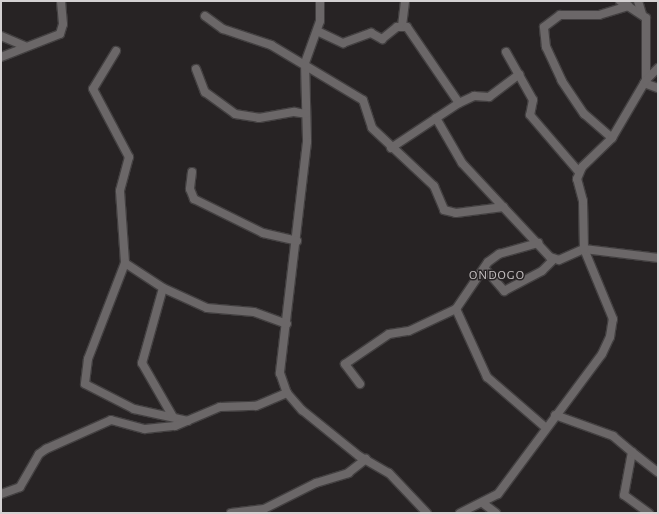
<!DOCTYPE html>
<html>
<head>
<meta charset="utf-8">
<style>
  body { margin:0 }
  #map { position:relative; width:659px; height:514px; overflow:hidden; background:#272324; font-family:"Alegreya Sans",sans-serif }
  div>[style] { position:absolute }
  .roads { filter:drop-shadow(1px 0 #434041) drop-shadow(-1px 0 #434041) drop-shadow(0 1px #434041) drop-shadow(0 -1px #434041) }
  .street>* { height:8px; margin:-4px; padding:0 4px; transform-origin:4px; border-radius:4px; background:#6b6768 }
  span { translate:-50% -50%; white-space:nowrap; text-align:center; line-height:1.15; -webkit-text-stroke:3px #272324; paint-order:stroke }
  .quarter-label { font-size:13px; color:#c5c0c1; letter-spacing:1px }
  .frame { position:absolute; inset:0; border:2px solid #d4d1d2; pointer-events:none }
</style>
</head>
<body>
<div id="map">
  <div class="roads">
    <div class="street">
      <div style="left:320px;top:1px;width:20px;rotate:90deg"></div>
      <div style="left:320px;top:21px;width:45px;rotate:109.7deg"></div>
      <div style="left:305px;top:63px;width:79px;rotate:88.5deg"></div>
      <div style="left:307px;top:142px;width:233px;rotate:96.7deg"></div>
      <div style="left:280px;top:373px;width:21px;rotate:71deg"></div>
      <div style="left:287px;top:393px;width:23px;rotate:49deg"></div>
      <div style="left:302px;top:410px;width:73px;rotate:38.9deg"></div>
      <div style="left:359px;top:456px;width:34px;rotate:30deg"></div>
      <div style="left:389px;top:473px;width:55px;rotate:46.5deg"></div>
      <div style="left:620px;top:1px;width:31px;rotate:33deg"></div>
      <div style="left:646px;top:18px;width:62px;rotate:90deg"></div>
      <div style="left:638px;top:1px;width:14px;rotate:73deg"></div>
      <div style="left:205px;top:16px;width:22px;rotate:36deg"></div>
      <div style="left:223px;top:29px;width:51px;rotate:18.4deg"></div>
      <div style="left:271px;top:45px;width:107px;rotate:30.9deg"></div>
      <div style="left:363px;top:100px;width:29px;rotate:72deg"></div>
      <div style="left:372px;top:128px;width:85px;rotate:43.1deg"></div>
      <div style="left:434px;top:186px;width:26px;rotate:67deg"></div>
      <div style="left:444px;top:210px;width:12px;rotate:14deg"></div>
      <div style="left:456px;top:213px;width:48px;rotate:-7.1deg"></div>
      <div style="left:402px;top:26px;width:25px;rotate:-83deg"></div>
      <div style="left:317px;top:31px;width:29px;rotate:25deg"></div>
      <div style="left:343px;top:43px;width:30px;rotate:-20deg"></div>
      <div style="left:371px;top:33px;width:13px;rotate:29deg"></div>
      <div style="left:382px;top:39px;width:19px;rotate:-39deg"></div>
      <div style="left:397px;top:27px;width:10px"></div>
      <div style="left:407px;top:27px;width:92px;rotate:55.6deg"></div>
      <div style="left:1px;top:36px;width:26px;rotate:23deg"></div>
      <div style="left:116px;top:51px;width:44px;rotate:121.2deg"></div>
      <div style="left:93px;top:89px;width:77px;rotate:62.1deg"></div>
      <div style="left:129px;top:157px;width:35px;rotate:105deg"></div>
      <div style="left:120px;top:191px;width:72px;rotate:86deg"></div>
      <div style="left:125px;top:263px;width:45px;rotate:33.3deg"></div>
      <div style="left:163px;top:288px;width:48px;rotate:24.4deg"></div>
      <div style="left:207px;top:308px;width:47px;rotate:4.9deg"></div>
      <div style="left:254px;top:312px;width:35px;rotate:20deg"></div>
      <div style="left:506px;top:52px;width:55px;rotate:60.6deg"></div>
      <div style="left:533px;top:100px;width:15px;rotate:101deg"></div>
      <div style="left:530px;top:115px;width:75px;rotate:49.3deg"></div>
      <div style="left:1px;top:57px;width:63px;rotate:-21.3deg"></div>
      <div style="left:60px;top:34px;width:10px;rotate:-73deg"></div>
      <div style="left:63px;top:24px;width:23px;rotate:-95deg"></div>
      <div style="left:196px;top:69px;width:25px;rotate:69deg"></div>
      <div style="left:205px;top:92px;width:37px;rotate:36deg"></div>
      <div style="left:235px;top:114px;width:24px;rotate:9deg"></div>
      <div style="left:259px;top:118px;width:36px;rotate:-10deg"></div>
      <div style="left:294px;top:112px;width:12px;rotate:9deg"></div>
      <div style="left:644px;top:83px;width:15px;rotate:20deg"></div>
      <div style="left:436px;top:118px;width:52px;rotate:60deg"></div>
      <div style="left:462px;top:163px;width:129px;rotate:46.9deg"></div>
      <div style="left:550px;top:257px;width:9px;rotate:18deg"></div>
      <div style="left:559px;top:260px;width:27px;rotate:-24deg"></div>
      <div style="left:584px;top:249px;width:75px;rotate:6.9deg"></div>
      <div style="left:612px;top:138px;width:37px;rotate:-139deg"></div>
      <div style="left:584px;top:114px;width:40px;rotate:-124deg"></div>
      <div style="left:562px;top:81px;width:38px;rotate:-115deg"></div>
      <div style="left:546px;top:47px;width:20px;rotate:-96deg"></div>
      <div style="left:544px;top:27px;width:20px;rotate:-37deg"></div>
      <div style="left:560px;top:15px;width:39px"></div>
      <div style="left:599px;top:15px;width:31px;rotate:-17deg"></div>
      <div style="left:391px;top:148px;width:82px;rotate:-33.5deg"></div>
      <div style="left:459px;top:103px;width:17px;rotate:-25deg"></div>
      <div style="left:474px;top:96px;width:15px;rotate:4deg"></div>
      <div style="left:489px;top:97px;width:38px;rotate:-37deg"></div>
      <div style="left:192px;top:172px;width:17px;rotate:97deg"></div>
      <div style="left:190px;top:189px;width:11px;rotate:68deg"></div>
      <div style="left:194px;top:199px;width:77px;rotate:26.2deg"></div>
      <div style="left:263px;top:233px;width:35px;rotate:13deg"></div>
      <div style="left:125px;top:263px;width:103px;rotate:111.1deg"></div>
      <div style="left:88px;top:359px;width:25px;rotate:97deg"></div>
      <div style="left:85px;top:384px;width:55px;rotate:27deg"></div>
      <div style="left:134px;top:409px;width:55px;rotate:12.5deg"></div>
      <div style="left:486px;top:270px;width:28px;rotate:49deg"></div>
      <div style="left:504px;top:291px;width:43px;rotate:-27.8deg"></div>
      <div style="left:542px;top:271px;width:17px;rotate:-45deg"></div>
      <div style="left:163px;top:288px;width:78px;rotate:105.6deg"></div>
      <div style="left:142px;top:363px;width:62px;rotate:60.1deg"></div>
      <div style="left:456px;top:309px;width:75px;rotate:65.5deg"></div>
      <div style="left:487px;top:377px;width:78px;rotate:40.8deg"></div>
      <div style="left:360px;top:384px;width:25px;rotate:-127deg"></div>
      <div style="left:345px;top:364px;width:53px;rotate:-34.3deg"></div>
      <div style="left:389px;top:334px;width:20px;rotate:-9deg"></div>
      <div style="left:409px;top:331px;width:52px;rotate:-25.1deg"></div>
      <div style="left:456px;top:309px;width:57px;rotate:-55.8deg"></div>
      <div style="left:488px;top:262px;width:14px;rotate:-36deg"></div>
      <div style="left:499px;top:254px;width:41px;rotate:-15.8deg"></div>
      <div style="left:555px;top:415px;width:62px;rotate:19.9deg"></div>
      <div style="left:613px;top:436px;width:25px;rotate:40deg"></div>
      <div style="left:632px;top:452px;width:44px;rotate:100.5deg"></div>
      <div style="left:624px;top:495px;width:31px;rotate:36deg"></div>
      <div style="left:632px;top:452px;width:33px;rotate:38deg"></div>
      <div style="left:1px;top:494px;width:20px;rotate:-20deg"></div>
      <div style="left:20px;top:487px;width:38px;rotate:-60deg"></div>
      <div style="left:39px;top:454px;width:9px;rotate:-36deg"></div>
      <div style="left:46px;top:449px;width:71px;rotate:-24deg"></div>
      <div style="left:111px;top:420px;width:35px;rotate:15deg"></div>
      <div style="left:145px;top:429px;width:30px;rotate:-6deg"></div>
      <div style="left:175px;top:426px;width:49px;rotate:-22.9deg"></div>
      <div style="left:220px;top:407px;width:36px;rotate:-2deg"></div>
      <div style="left:256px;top:406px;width:34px;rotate:-23deg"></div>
      <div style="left:484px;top:504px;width:15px;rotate:37deg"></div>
      <div style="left:231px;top:513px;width:33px;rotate:-7deg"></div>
      <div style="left:264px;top:509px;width:58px;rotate:-26.6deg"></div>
      <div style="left:316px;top:483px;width:34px;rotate:-17deg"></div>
      <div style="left:348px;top:473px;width:23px;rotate:-38deg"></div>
      <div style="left:460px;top:513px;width:42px;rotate:-26.6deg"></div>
      <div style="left:498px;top:494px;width:174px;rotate:-53.4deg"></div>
      <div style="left:602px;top:354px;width:19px;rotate:-65deg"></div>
      <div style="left:610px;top:337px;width:18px;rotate:-81deg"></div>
      <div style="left:613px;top:319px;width:76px;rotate:-112.5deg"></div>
      <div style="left:584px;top:249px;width:48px;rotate:-91.2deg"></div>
      <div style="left:583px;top:201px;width:23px;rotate:-105deg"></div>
      <div style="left:577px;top:179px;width:13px;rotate:-67deg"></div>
      <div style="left:582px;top:167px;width:42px;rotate:-44deg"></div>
      <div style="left:612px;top:138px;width:67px;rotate:-59.6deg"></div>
      <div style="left:646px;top:80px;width:17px;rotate:-45deg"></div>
    </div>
  </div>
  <div class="quarter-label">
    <span style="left:497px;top:276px">ONDOGO</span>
  </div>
  <div class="frame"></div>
</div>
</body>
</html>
